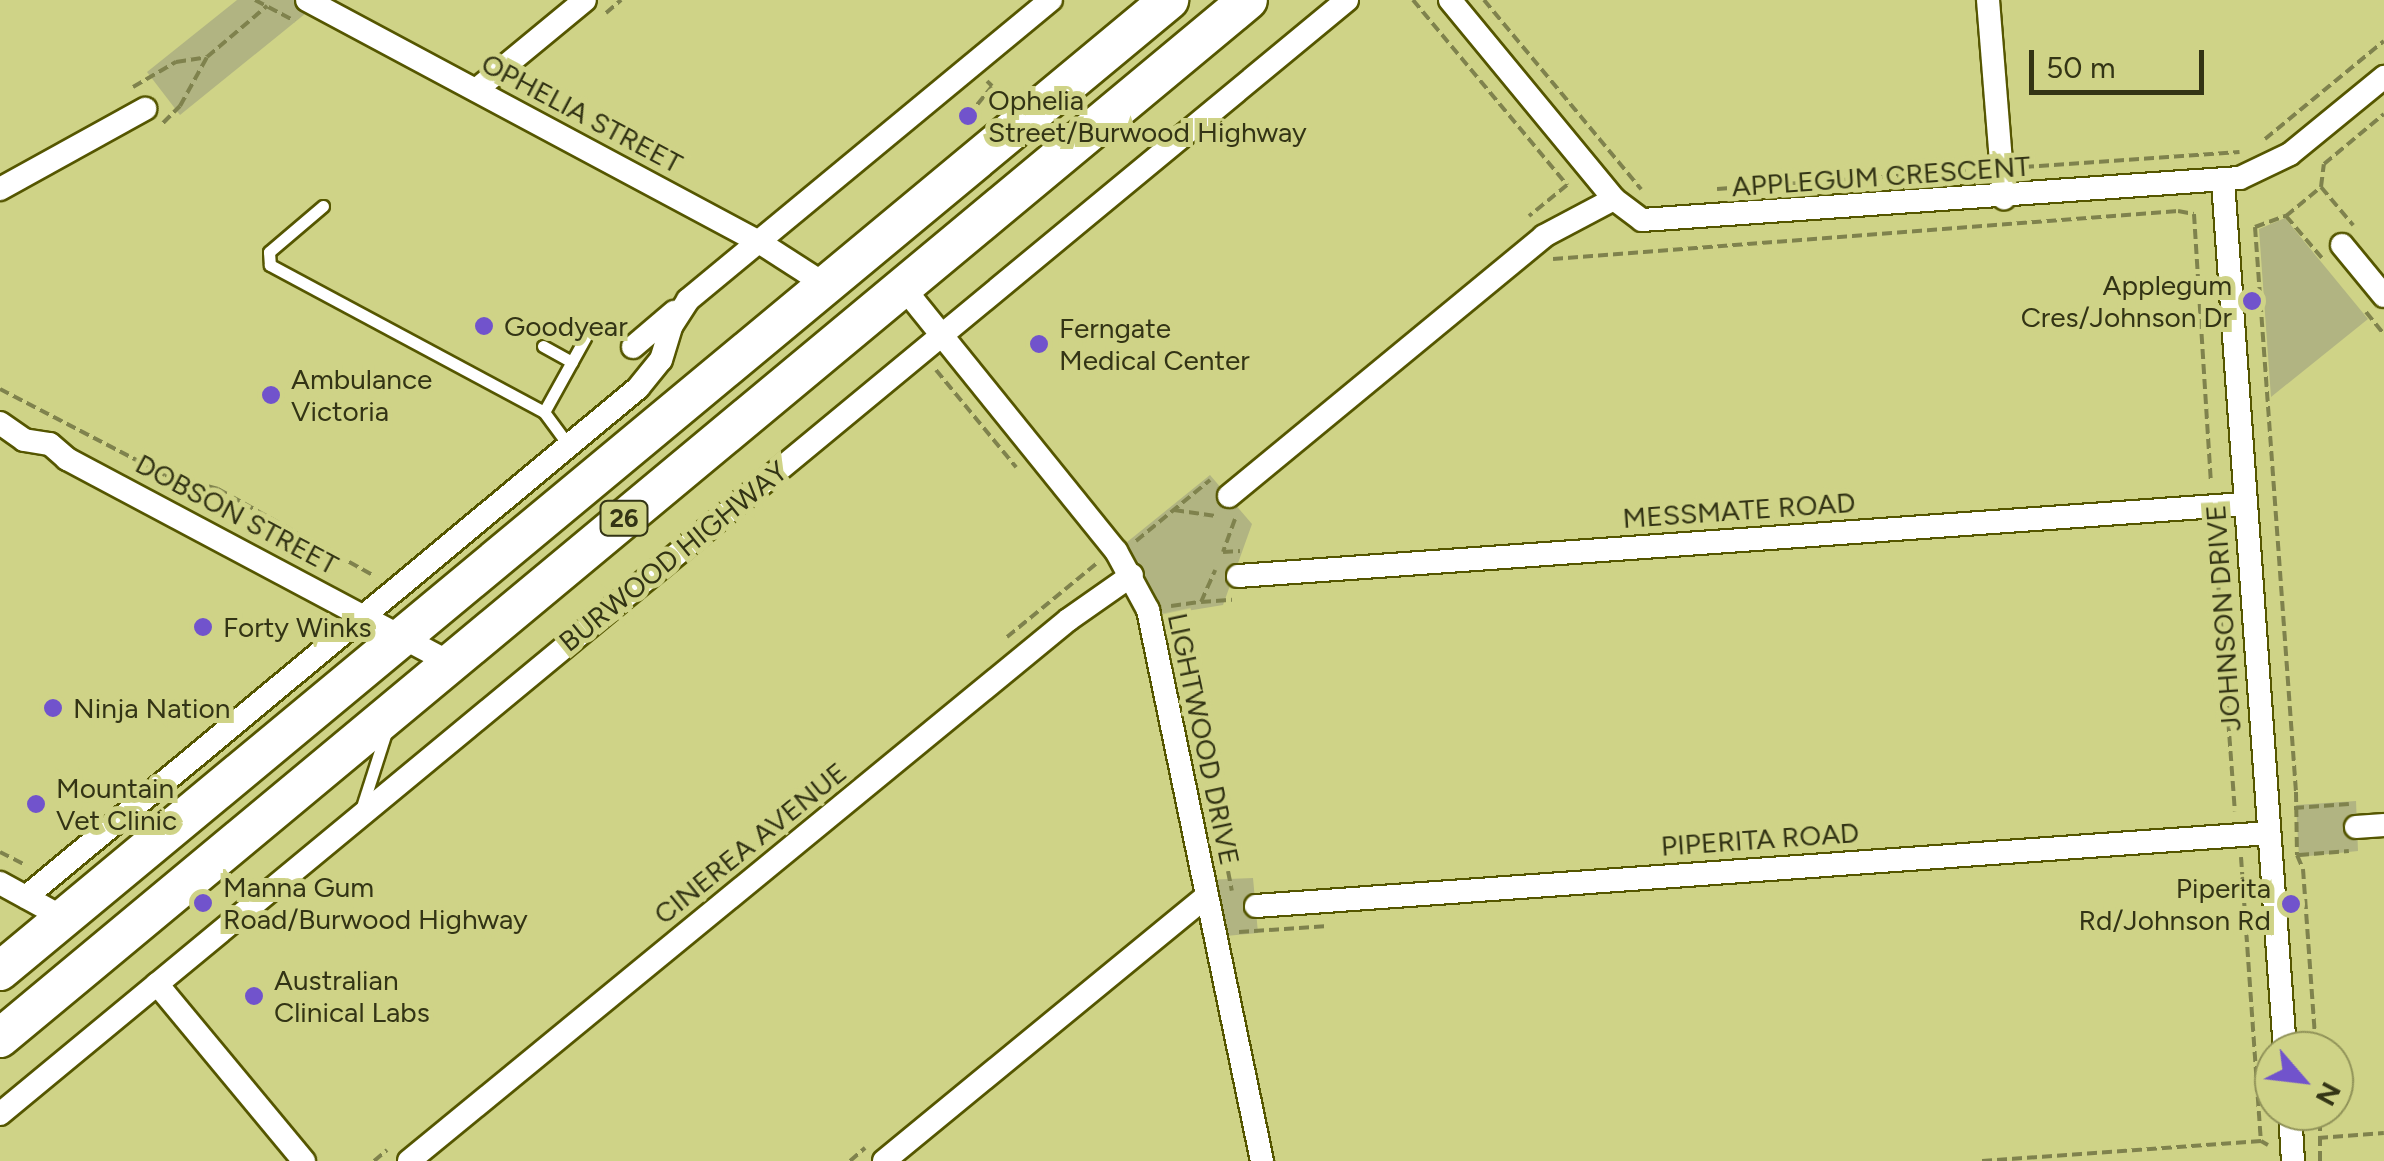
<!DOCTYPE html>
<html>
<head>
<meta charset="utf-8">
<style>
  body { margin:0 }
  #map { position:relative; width:2384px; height:1161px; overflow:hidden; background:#cfd387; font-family:Figtree,sans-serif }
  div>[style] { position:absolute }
  .green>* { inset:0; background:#b1b482 }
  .path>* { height:4px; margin-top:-2px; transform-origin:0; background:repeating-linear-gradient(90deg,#7f824d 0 10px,transparent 0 15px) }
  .roads { filter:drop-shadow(2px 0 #555600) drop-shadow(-2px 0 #555600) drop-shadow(0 2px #555600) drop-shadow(0 -2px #555600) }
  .service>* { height:11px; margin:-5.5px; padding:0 5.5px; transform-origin:5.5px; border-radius:5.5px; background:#fff }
  .minor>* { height:22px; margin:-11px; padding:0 11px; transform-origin:11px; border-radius:11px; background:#fff }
  .trunk>* { height:38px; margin:-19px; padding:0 19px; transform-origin:19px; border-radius:19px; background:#fff }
  .dots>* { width:28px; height:28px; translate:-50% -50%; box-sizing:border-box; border:5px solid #cfd387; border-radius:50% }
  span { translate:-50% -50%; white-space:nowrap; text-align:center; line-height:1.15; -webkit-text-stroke:10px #cfd387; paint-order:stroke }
  .shield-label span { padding:2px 8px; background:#cfd387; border:2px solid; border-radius:8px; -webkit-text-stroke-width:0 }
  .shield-label { font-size:25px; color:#333415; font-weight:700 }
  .poi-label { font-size:28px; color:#333415 }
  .left { translate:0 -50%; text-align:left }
  .right { translate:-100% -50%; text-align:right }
  .street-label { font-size:28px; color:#333415 }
  .north { position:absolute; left:2254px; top:1031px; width:100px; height:100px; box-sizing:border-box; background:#cfd387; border:2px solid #919359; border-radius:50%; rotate:118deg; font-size:28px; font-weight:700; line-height:40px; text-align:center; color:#333415 }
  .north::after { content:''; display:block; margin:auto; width:35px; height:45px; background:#7153cc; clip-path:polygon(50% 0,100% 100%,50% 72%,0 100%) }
  .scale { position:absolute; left:2029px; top:50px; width:175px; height:45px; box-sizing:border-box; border:5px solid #333415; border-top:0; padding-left:12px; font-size:30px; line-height:35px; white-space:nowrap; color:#333415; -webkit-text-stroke:8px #cfd387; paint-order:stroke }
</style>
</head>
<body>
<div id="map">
  <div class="green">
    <div style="clip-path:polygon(237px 0,307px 0,316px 5px,180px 115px,147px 72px)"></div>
    <div style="clip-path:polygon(2285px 218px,2368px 319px,2271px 397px,2259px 229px)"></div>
    <div style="clip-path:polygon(1210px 475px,1252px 524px,1223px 605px,1150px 617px,1116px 551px)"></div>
    <div style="clip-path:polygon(2356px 801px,2358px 851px,2299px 857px,2296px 805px)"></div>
    <div style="clip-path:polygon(1253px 878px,1258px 933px,1215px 937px,1203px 880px)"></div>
  </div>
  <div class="path">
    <div style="left:255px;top:0;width:45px;rotate:27.7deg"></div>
    <div style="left:1413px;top:0;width:241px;rotate:50.2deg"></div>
    <div style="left:1567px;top:185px;width:49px;rotate:140.8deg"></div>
    <div style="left:1484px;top:0;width:246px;rotate:50.3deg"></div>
    <div style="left:606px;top:13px;width:20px;rotate:-41deg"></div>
    <div style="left:133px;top:87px;width:50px;rotate:-30.2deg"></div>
    <div style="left:176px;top:62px;width:31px;rotate:-9deg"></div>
    <div style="left:207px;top:57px;width:79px;rotate:-40.4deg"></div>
    <div style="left:968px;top:116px;width:38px;rotate:-51deg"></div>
    <div style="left:992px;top:86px;width:7px;rotate:-135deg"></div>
    <div style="left:163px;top:123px;width:24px;rotate:-45deg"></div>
    <div style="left:180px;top:106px;width:56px;rotate:-61.1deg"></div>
    <div style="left:2265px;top:139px;width:154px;rotate:-39.5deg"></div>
    <div style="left:2024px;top:167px;width:216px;rotate:-4deg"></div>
    <div style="left:2321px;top:187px;width:50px;rotate:49.9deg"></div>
    <div style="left:1717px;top:189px;width:261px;rotate:-4.2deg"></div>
    <div style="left:2286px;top:216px;width:55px;rotate:49.4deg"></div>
    <div style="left:2255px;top:227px;width:566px;rotate:85.85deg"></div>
    <div style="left:2296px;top:792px;width:63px;rotate:89.1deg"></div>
    <div style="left:2297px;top:855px;width:15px;rotate:67deg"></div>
    <div style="left:2303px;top:869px;width:182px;rotate:85.9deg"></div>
    <div style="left:2255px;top:227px;width:33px;rotate:-20deg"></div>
    <div style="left:2286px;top:216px;width:45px;rotate:-39.6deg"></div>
    <div style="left:2321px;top:187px;width:23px;rotate:-83deg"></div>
    <div style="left:2324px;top:164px;width:78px;rotate:-39.8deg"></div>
    <div style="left:1553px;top:259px;width:627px;rotate:-4.39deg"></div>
    <div style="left:2178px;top:211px;width:16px;rotate:11deg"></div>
    <div style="left:2194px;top:214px;width:268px;rotate:86.4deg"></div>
    <div style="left:2366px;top:312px;width:28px;rotate:51deg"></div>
    <div style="left:936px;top:370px;width:126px;rotate:50.5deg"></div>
    <div style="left:0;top:389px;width:186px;rotate:27.5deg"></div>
    <div style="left:165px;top:475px;width:55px;rotate:14.8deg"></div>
    <div style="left:218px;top:489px;width:179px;rotate:29.1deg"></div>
    <div style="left:1174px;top:510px;width:42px;rotate:8.1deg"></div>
    <div style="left:1235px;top:519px;width:35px;rotate:110deg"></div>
    <div style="left:1223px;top:552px;width:17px;rotate:-3deg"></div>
    <div style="left:2214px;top:527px;width:285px;rotate:85.8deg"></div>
    <div style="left:1136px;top:541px;width:96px;rotate:-39.5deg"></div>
    <div style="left:1201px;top:602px;width:31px;rotate:-4deg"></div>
    <div style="left:1171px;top:606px;width:30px;rotate:-8deg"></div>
    <div style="left:1201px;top:602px;width:35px;rotate:-66deg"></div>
    <div style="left:1007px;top:637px;width:115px;rotate:-39.4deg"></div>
    <div style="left:2294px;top:808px;width:55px;rotate:-4.2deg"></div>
    <div style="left:0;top:852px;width:28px;rotate:27deg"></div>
    <div style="left:2299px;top:855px;width:50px;rotate:-4.6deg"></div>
    <div style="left:2241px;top:857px;width:285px;rotate:86deg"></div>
    <div style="left:1228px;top:871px;width:20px;rotate:79deg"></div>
    <div style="left:1239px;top:932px;width:89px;rotate:-3.9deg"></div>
    <div style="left:2318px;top:1138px;width:66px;rotate:-4.3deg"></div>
    <div style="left:374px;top:1161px;width:17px;rotate:-40deg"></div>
    <div style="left:850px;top:1161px;width:20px;rotate:-41deg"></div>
    <div style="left:1982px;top:1161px;width:280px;rotate:-4.1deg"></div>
    <div style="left:2261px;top:1141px;width:8px;rotate:30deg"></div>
    <div style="left:2320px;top:1161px;width:50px;rotate:-90deg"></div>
  </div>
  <div class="roads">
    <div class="service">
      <div style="left:323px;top:206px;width:71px;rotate:139.6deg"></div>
      <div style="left:269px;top:252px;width:13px;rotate:86deg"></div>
      <div style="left:270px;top:265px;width:311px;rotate:28.2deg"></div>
      <div style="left:544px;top:412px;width:42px;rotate:53.7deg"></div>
      <div style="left:543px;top:346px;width:33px;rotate:29deg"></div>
      <div style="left:544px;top:412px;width:85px;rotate:-61deg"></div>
      <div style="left:361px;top:810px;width:82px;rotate:-72.2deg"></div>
    </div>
    <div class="minor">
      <div style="left:307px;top:0;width:513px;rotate:28.16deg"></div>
      <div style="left:759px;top:242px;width:80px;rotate:32.7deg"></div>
      <div style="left:1450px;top:0;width:258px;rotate:50.5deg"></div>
      <div style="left:1614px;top:199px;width:35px;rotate:37deg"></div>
      <div style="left:1642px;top:220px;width:599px;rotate:-4.02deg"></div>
      <div style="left:2240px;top:178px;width:55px;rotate:-25.6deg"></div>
      <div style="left:2290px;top:154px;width:122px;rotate:-39.3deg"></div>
      <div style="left:1988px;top:0;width:199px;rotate:85.4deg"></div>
      <div style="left:476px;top:90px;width:141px;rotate:-39.5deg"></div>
      <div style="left:2223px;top:181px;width:872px;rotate:85.92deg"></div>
      <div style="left:0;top:189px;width:166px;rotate:-28.9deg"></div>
      <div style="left:2342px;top:245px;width:66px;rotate:50.5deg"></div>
      <div style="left:902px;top:286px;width:341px;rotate:51.1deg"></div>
      <div style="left:1116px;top:551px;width:67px;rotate:61.5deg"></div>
      <div style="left:1148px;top:610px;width:563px;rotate:78.31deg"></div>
      <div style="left:633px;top:347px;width:54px;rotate:-40.5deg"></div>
      <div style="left:0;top:423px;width:29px;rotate:35deg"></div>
      <div style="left:24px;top:440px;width:26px;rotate:9deg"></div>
      <div style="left:50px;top:444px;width:23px;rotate:41deg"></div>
      <div style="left:67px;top:459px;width:433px;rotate:28deg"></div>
      <div style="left:1229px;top:496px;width:408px;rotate:-39.5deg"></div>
      <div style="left:1544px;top:236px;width:79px;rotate:-27.9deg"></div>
      <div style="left:1238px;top:576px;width:1010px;rotate:-4.09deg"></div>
      <div style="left:2356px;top:827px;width:28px;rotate:-4deg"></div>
      <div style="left:0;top:883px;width:73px;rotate:28.7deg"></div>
      <div style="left:26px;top:897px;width:796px;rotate:-39.75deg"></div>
      <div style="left:638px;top:388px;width:36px;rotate:-51deg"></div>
      <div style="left:661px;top:360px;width:37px;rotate:-73deg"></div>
      <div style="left:672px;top:325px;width:30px;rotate:-57deg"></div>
      <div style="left:688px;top:300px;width:471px;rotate:-39.6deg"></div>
      <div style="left:1256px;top:906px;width:1016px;rotate:-4.12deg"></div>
      <div style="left:157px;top:984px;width:230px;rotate:50.3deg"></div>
      <div style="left:2290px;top:1111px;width:50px;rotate:86.6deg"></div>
      <div style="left:0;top:1114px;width:1748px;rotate:-39.59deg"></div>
      <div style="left:409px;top:1161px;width:853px;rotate:-39.38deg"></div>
      <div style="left:1068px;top:620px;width:78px;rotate:-35.1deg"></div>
      <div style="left:884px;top:1161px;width:418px;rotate:-39.4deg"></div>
    </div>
    <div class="trunk">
      <div style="left:0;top:971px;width:1520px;rotate:-39.71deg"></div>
      <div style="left:0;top:1038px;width:1623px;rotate:-39.75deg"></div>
    </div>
  </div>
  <div class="dots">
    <div style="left:968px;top:116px;background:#7153cc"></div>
    <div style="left:2252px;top:301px;background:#7153cc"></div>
    <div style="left:484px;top:326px;background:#7153cc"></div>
    <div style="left:1039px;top:344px;background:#7153cc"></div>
    <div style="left:271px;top:395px;background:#7153cc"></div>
    <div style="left:203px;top:627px;background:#7153cc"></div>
    <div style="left:53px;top:708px;background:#7153cc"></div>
    <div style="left:36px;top:804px;background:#7153cc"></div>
    <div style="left:203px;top:903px;background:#7153cc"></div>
    <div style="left:2291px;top:904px;background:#7153cc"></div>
    <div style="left:254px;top:996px;background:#7153cc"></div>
  </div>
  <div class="shield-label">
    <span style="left:624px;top:518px">26</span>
  </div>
  <div class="poi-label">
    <span class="left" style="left:988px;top:116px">Ophelia<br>Street/Burwood Highway</span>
    <span class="right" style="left:2232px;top:301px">Applegum<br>Cres/Johnson Dr</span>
    <span class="left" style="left:504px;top:326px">Goodyear</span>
    <span class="left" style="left:1059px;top:344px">Ferngate<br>Medical Center</span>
    <span class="left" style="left:291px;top:395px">Ambulance<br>Victoria</span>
    <span class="left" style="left:223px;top:627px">Forty Winks</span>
    <span class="left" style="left:73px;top:708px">Ninja Nation</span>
    <span class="left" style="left:56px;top:804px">Mountain<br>Vet Clinic</span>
    <span class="left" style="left:223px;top:903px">Manna Gum<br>Road/Burwood Highway</span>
    <span class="right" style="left:2271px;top:904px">Piperita<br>Rd/Johnson Rd</span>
    <span class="left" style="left:274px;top:996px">Australian<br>Clinical Labs</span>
  </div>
  <div class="street-label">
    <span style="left:582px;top:113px;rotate:28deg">OPHELIA STREET</span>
    <span style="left:1881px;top:176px;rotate:-4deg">APPLEGUM CRESCENT</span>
    <span style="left:1739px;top:510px;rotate:-4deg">MESSMATE ROAD</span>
    <span style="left:237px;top:514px;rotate:28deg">DOBSON STREET</span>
    <span style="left:673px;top:556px;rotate:-39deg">BURWOOD HIGHWAY</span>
    <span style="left:2223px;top:618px;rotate:-94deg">JOHNSON DRIVE</span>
    <span style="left:1204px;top:739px;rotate:78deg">LIGHTWOOD DRIVE</span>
    <span style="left:1760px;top:839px;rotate:-4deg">PIPERITA ROAD</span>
    <span style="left:750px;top:843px;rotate:-39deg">CINEREA AVENUE</span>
  </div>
  <div class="north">N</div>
  <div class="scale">50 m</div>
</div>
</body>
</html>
